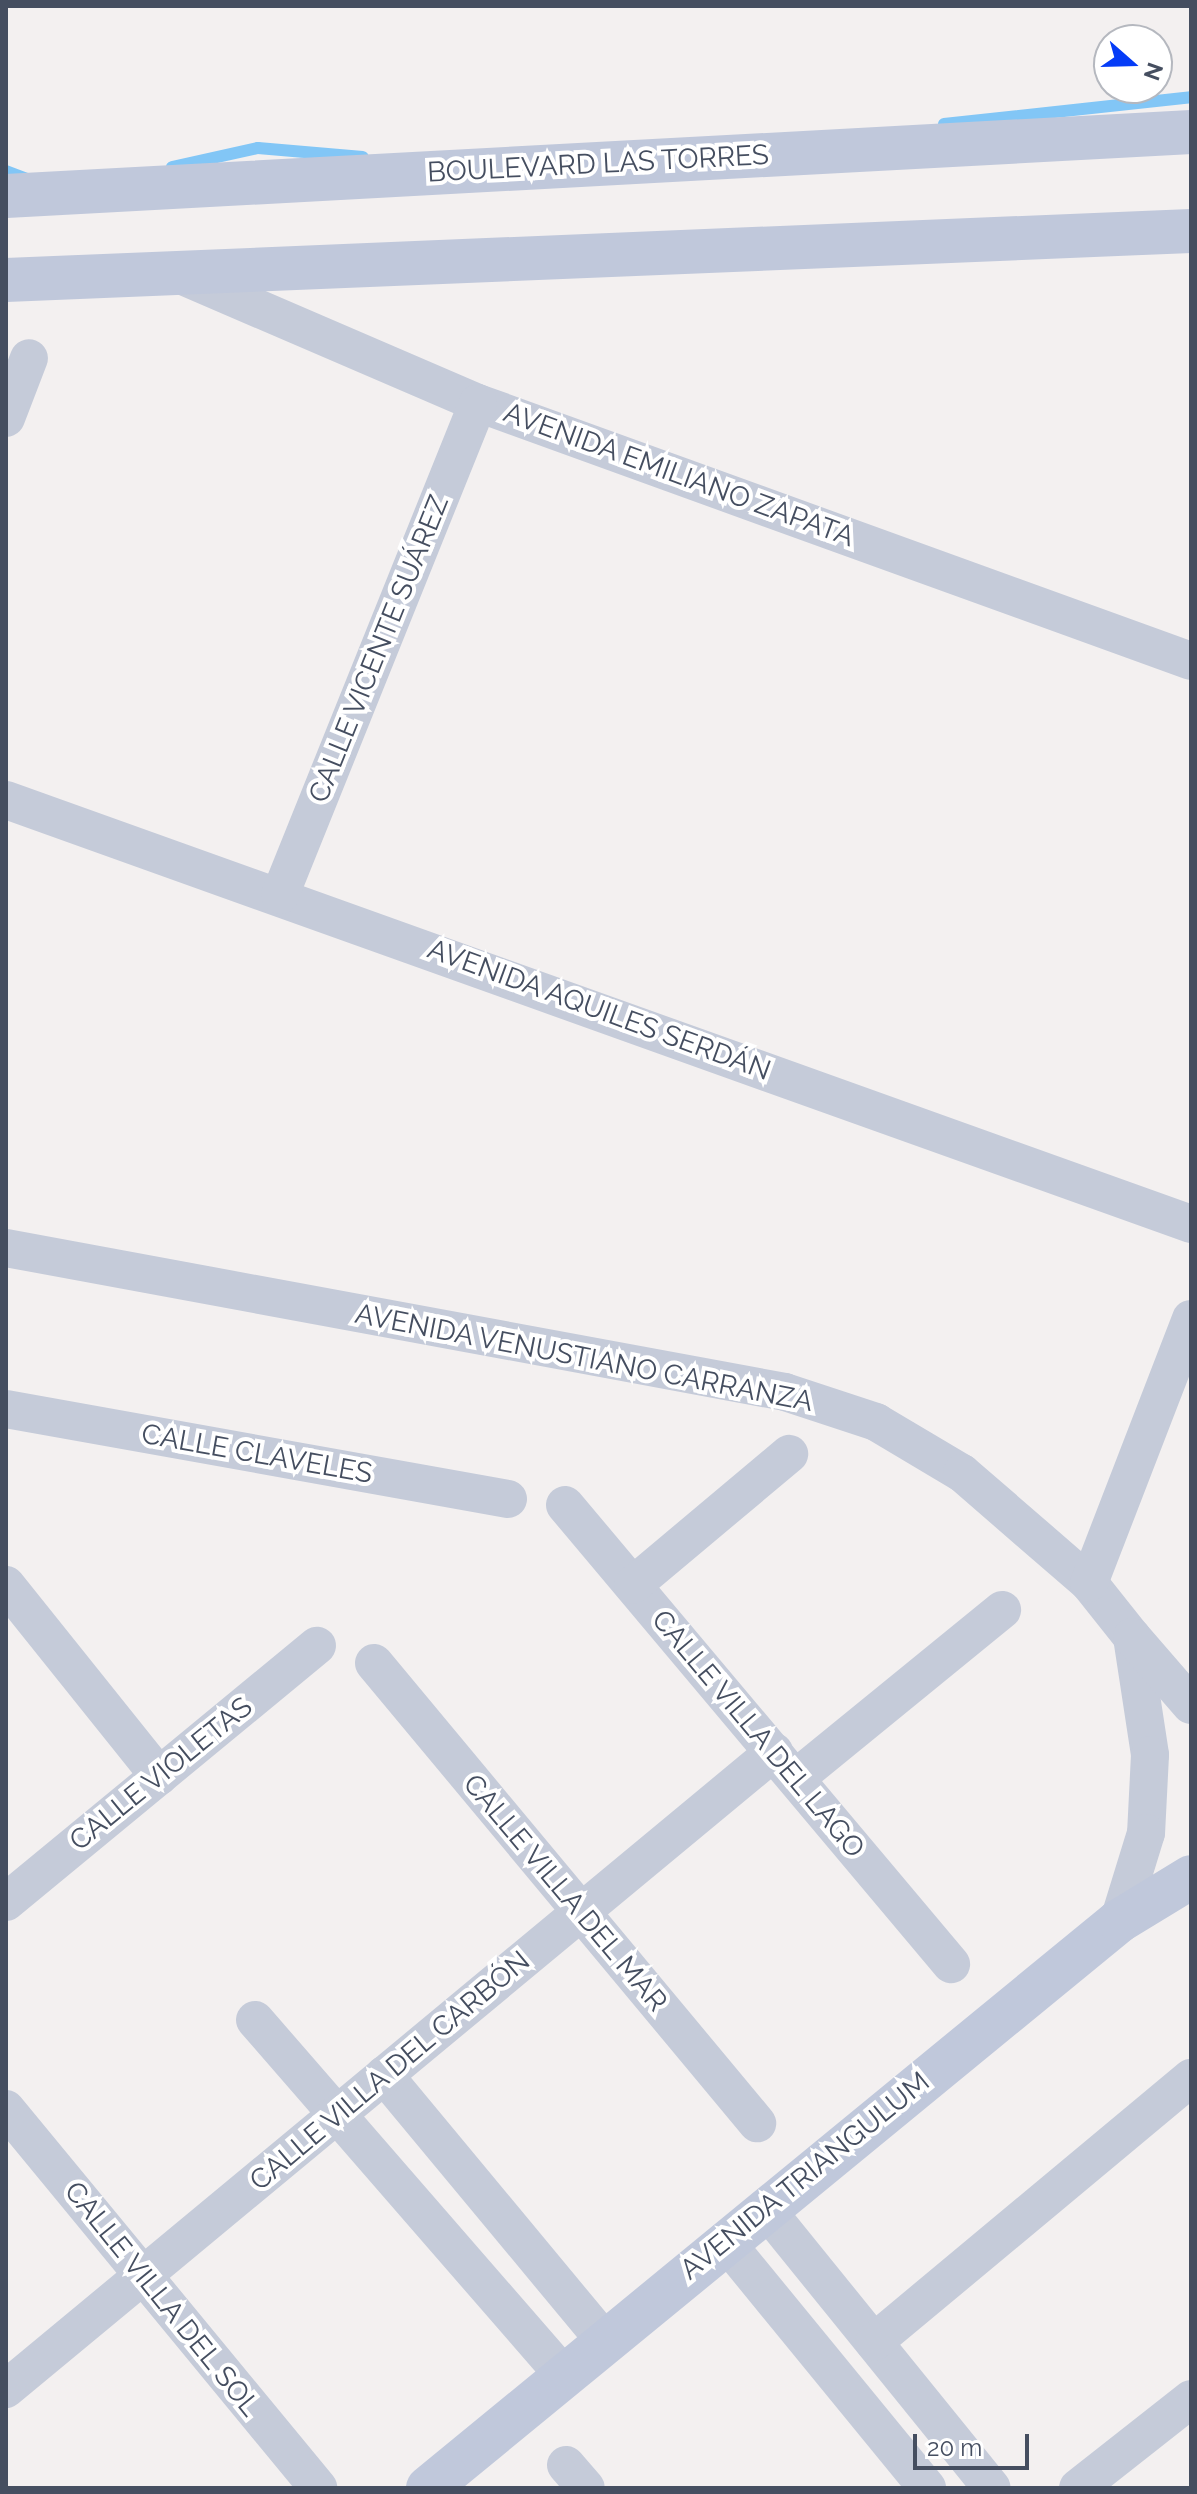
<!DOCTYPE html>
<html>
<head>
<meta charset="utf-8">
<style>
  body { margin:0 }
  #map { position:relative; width:1197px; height:2494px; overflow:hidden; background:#f3f0f0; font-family:Raleway,sans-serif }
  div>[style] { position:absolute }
  .stream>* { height:12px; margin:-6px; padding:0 6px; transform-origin:6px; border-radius:6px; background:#82c6f6 }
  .street>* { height:38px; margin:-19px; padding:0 19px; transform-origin:19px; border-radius:19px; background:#c5cbd9 }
  .secondary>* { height:44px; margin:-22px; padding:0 22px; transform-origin:22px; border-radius:22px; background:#c0c8db }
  span { translate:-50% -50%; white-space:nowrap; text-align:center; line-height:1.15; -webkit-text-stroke:8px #fff; paint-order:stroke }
  .street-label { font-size:28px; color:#454e60 }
  .frame { position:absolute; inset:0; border:8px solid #454e60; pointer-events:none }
  .north { position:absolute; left:1093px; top:24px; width:80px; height:80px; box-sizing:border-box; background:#fff; border:2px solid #b5b8bf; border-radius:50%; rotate:110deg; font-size:22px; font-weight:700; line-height:32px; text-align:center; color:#454e60 }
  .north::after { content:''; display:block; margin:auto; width:28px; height:36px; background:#053cf7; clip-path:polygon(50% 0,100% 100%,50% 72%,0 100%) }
  .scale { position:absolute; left:913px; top:2434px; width:116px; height:36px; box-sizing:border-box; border:4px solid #454e60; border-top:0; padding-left:10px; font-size:24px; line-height:28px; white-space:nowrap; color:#454e60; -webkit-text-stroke:6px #fff; paint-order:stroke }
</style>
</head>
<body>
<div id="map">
  <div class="stream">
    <div style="left:944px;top:124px;width:248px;rotate:-6.2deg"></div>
    <div style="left:172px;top:167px;width:88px;rotate:-12.5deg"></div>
    <div style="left:258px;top:148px;width:105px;rotate:4.9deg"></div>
    <div style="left:6px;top:171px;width:22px;rotate:21deg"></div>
  </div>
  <div class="street">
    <div style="left:176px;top:273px;width:329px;rotate:23.3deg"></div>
    <div style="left:478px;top:403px;width:758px;rotate:19.89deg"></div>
    <div style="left:6px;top:418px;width:64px;rotate:-69deg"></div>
    <div style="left:6px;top:800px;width:1259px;rotate:19.69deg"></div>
    <div style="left:280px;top:895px;width:530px;rotate:-68.08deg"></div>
    <div style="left:6px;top:1248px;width:792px;rotate:10.47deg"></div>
    <div style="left:785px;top:1392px;width:96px;rotate:18.2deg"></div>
    <div style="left:876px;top:1422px;width:100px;rotate:30.7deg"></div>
    <div style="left:962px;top:1473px;width:168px;rotate:40.9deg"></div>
    <div style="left:1089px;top:1583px;width:69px;rotate:51.5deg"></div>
    <div style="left:1132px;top:1637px;width:119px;rotate:81.3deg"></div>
    <div style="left:1150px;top:1755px;width:78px;rotate:92.9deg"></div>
    <div style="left:1146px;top:1833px;width:92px;rotate:107.1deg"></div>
    <div style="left:6px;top:1409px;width:510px;rotate:10.16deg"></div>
    <div style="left:565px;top:1505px;width:600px;rotate:49.94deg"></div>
    <div style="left:1089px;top:1583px;width:283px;rotate:-68.9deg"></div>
    <div style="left:6px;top:1585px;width:245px;rotate:51.3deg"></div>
    <div style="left:633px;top:1585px;width:204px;rotate:-40deg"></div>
    <div style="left:1132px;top:1637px;width:90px;rotate:49.1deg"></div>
    <div style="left:374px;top:1663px;width:599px;rotate:50.22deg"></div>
    <div style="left:796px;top:1778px;width:266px;rotate:-39.2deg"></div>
    <div style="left:6px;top:1902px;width:403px;rotate:-39.5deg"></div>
    <div style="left:255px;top:2020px;width:471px;rotate:49deg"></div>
    <div style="left:384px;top:2075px;width:346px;rotate:50.3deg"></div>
    <div style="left:6px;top:2109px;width:491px;rotate:50.5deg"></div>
    <div style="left:765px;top:2208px;width:360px;rotate:51deg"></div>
    <div style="left:725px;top:2241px;width:319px;rotate:50.7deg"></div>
    <div style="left:874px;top:2342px;width:413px;rotate:-39.8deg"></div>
    <div style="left:6px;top:2389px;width:998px;rotate:-39.67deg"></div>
    <div style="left:566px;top:2465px;width:30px;rotate:49deg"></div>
    <div style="left:1078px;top:2488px;width:144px;rotate:-38.2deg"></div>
  </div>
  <div class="secondary">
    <div style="left:6px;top:196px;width:1187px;rotate:-3.09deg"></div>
    <div style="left:6px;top:280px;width:1186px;rotate:-2.37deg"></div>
    <div style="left:428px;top:2488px;width:894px;rotate:-39.37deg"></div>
    <div style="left:1119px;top:1921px;width:84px;rotate:-31.4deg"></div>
  </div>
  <div class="street-label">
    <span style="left:598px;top:164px;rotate:-3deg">BOULEVARD LAS TORRES</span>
    <span style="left:679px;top:475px;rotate:20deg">AVENIDA EMILIANO ZAPATA</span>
    <span style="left:379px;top:649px;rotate:-68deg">CALLE VICENTE SUÁREZ</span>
    <span style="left:599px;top:1010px;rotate:20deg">AVENIDA AQUILES SERDÁN</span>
    <span style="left:584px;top:1358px;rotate:11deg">AVENIDA VENUSTIANO CARRANZA</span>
    <span style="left:257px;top:1454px;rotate:10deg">CALLE CLAVELES</span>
    <span style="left:758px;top:1734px;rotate:50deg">CALLE VILLA DEL LAGO</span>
    <span style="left:161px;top:1774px;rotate:-39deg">CALLE VIOLETAS</span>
    <span style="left:565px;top:1893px;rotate:50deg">CALLE VILLA DEL MAR</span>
    <span style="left:390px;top:2071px;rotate:-40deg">CALLE VILLA DEL CARBÓN</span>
    <span style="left:805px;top:2176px;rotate:-39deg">AVENIDA TRIANGULUM</span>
    <span style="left:162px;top:2299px;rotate:51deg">CALLE VILLA DEL SOL</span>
  </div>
  <div class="frame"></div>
  <div class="north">N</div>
  <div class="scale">20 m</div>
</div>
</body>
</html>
